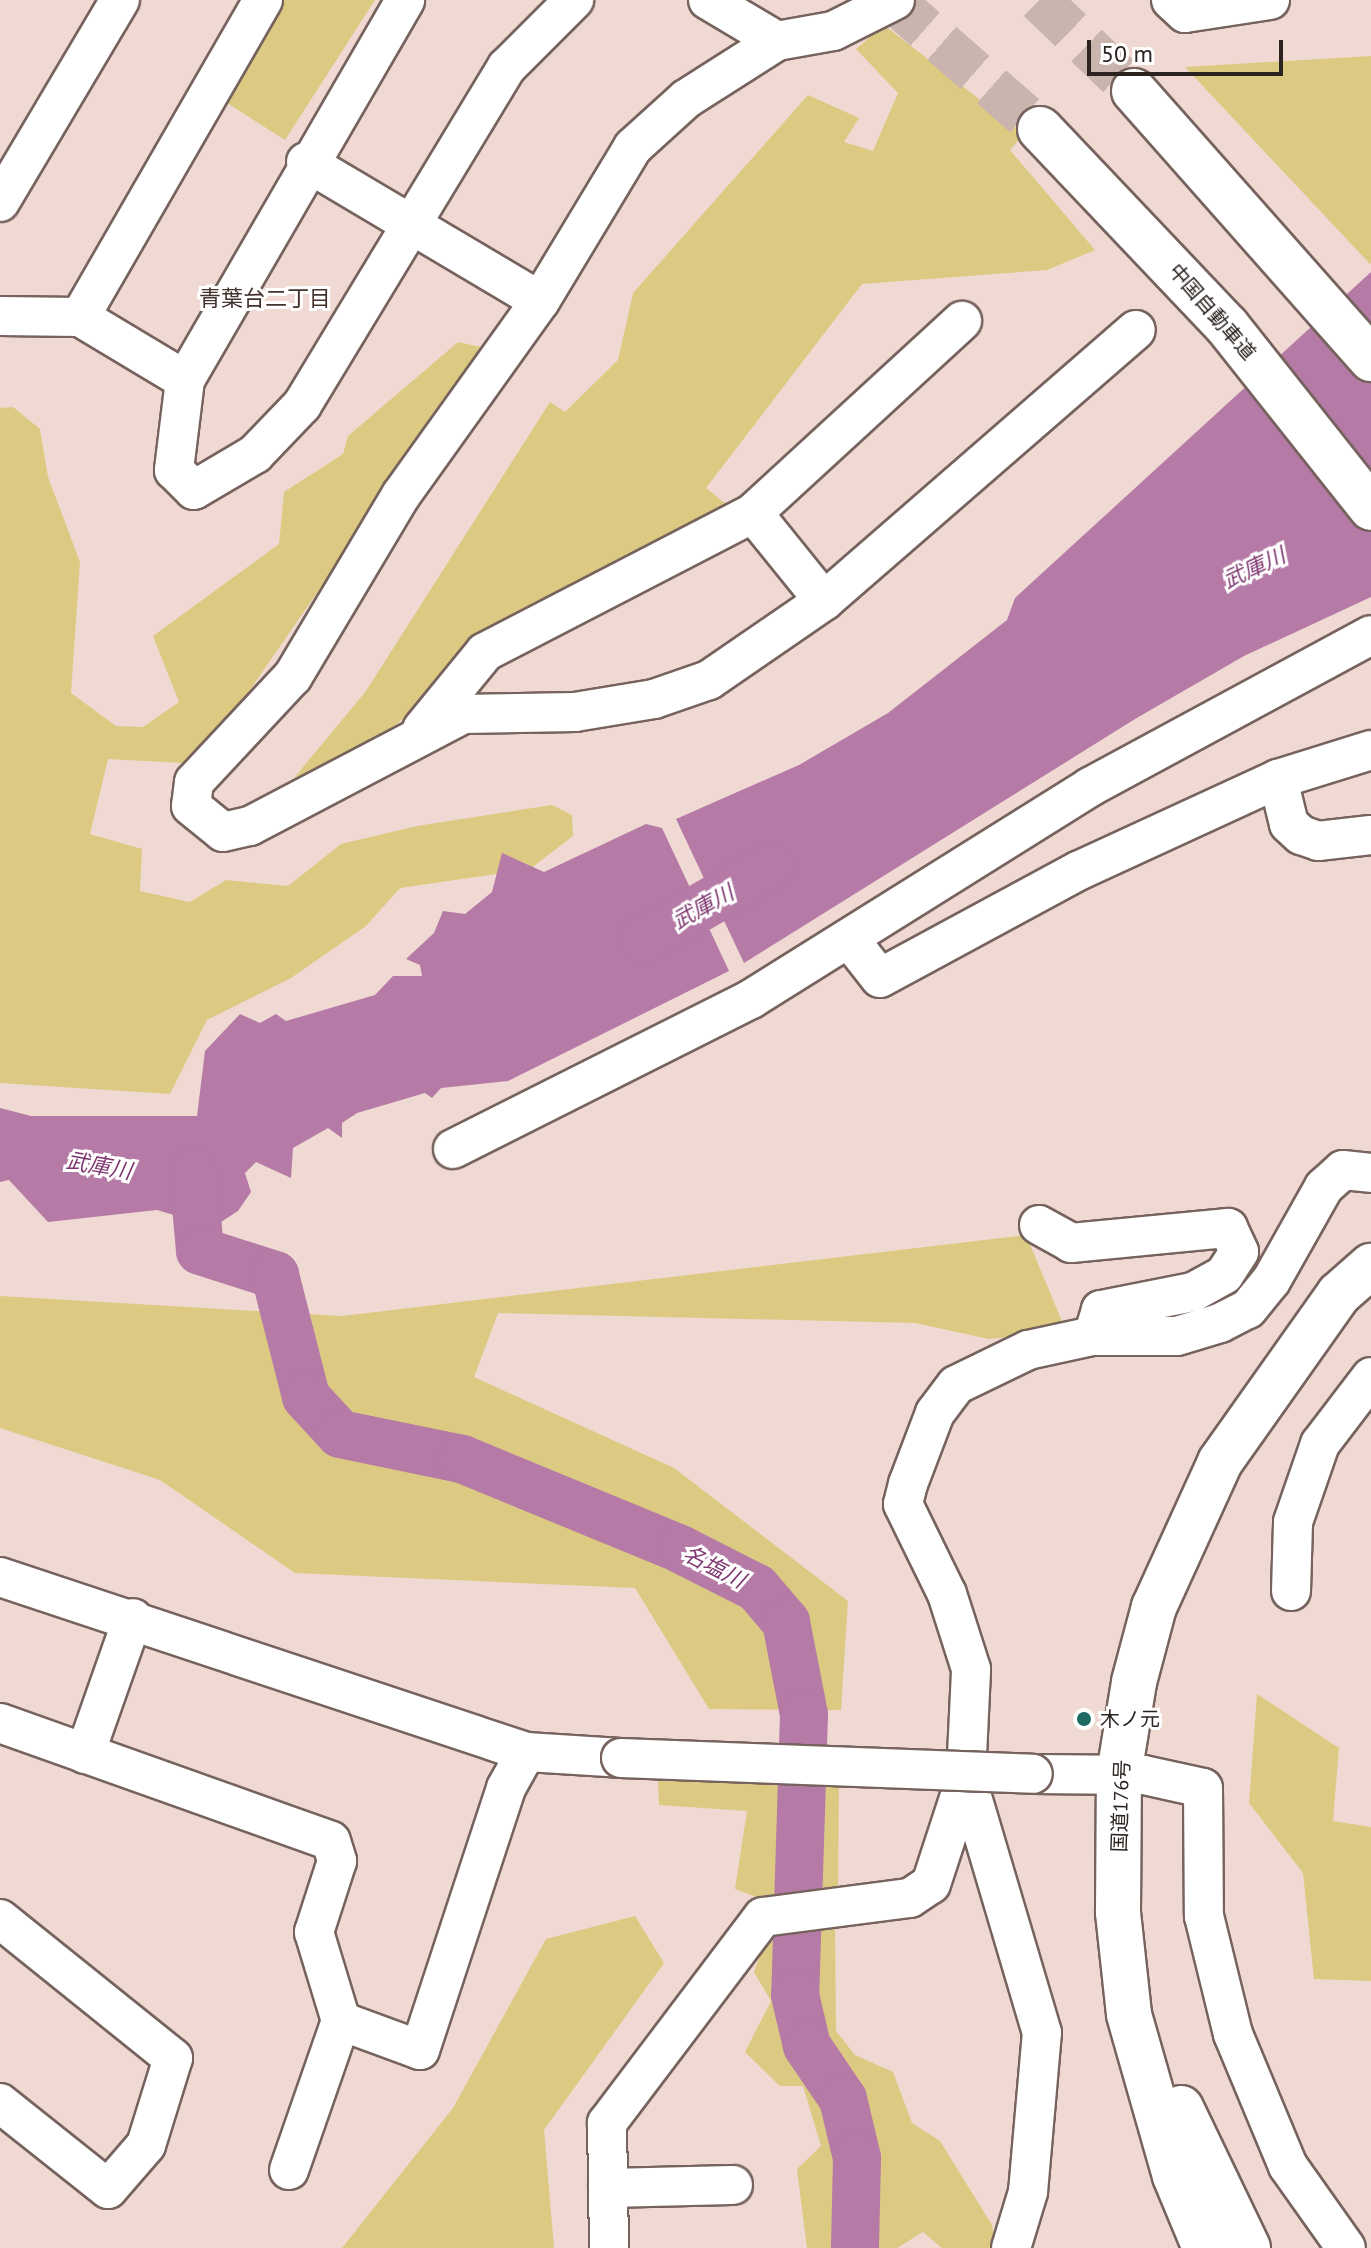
<!DOCTYPE html>
<html>
<head>
<meta charset="utf-8">
<style>
  body { margin:0 }
  #map { position:relative; width:1371px; height:2248px; overflow:hidden; background:#f0d9d2; font-family:"PT Sans","Noto Sans JP",sans-serif }
  div>[style] { position:absolute }
  .green>* { inset:0; background:#dcca83 }
  .water>* { inset:0; background:#b57aa6 }
  .river>* { height:48px; margin:-24px; padding:0 24px; transform-origin:24px; border-radius:24px; background:#b57aa6 }
  .highway-tunnel>* { height:44px; margin-top:-22px; transform-origin:0; background:repeating-linear-gradient(90deg,#c9b5ae 0 44px,transparent 0 66px) }
  .roads { filter:drop-shadow(2px 0 #76635d) drop-shadow(-2px 0 #76635d) drop-shadow(0 2px #76635d) drop-shadow(0 -2px #76635d) }
  .minor>* { height:38px; margin:-19px; padding:0 19px; transform-origin:19px; border-radius:19px; background:#fff }
  .highway>* { height:44px; margin:-22px; padding:0 22px; transform-origin:22px; border-radius:22px; background:#fff }
  .bridges { filter:drop-shadow(2px 0 #76635d) drop-shadow(-2px 0 #76635d) drop-shadow(0 2px #76635d) drop-shadow(0 -2px #76635d) }
  .minor-bridge>* { height:38px; margin:-19px; padding:0 19px; transform-origin:19px; border-radius:19px; background:#fff }
  .dots>* { width:22px; height:22px; translate:-50% -50%; box-sizing:border-box; border:4px solid #fff; border-radius:50% }
  span { translate:-50% -50%; white-space:nowrap; text-align:center; line-height:1.15; -webkit-text-stroke:6px #fff; paint-order:stroke }
  .street-label { font-size:20px; color:#2b2320 }
  .poi-label { font-size:20px; color:#2b2320 }
  .left { translate:0 -50%; text-align:left }
  .neighbourhood-label { font-size:22px; color:#44322d }
  .water-label { font-size:22px; color:#7f3770; font-style:italic }
  .scale { position:absolute; left:1087px; top:40px; width:196px; height:36px; box-sizing:border-box; border:4px solid #2b2320; border-top:0; padding-left:10px; font-size:24px; line-height:28px; white-space:nowrap; color:#2b2320; -webkit-text-stroke:6px #fff; paint-order:stroke }
</style>
</head>
<body>
<div id="map">
  <div class="green">
    <div style="clip-path:polygon(277px 0,375px 0,285px 140px,221px 99px)"></div>
    <div style="clip-path:polygon(884px 25px,1024px 134px,1010px 150px,1095px 250px,1047px 270px,862px 284px,706px 488px,727px 505px,471px 656px,375px 744px,294px 778px,366px 691px,550px 402px,565px 412px,618px 360px,633px 293px,808px 95px,859px 118px,844px 142px,873px 151px,898px 93px,856px 49px)"></div>
    <div style="clip-path:polygon(1371px 56px,1371px 263px,1370px 264px,1185px 67px)"></div>
    <div style="clip-path:polygon(458px 342px,486px 348px,243px 700px,183px 763px,108px 759px,90px 834px,142px 849px,140px 891px,190px 902px,226px 880px,288px 886px,341px 844px,417px 826px,552px 805px,572px 815px,573px 836px,530px 869px,400px 888px,366px 926px,291px 978px,207px 1020px,170px 1094px,0 1083px,0 408px,13px 407px,40px 429px,48px 477px,80px 562px,71px 693px,116px 726px,143px 727px,179px 702px,153px 636px,279px 544px,284px 492px,343px 454px,348px 436px)"></div>
    <div style="clip-path:polygon(1026px 1235px,1066px 1331px,989px 1339px,915px 1323px,498px 1313px,474px 1377px,674px 1468px,848px 1601px,841px 1710px,709px 1709px,635px 1588px,295px 1573px,160px 1480px,0 1428px,0 1296px,342px 1316px)"></div>
    <div style="clip-path:polygon(1257px 1694px,1339px 1748px,1333px 1821px,1371px 1827px,1371px 1981px,1314px 1979px,1303px 1873px,1249px 1803px)"></div>
    <div style="clip-path:polygon(658px 1781px,839px 1783px,838px 1891px,769px 1902px,735px 1889px,747px 1811px,659px 1805px)"></div>
    <div style="clip-path:polygon(635px 1916px,664px 1963px,544px 2130px,554px 2248px,342px 2248px,453px 2108px,546px 1939px)"></div>
    <div style="clip-path:polygon(835px 1925px,836px 2031px,855px 2055px,893px 2072px,912px 2123px,940px 2141px,992px 2225px,996px 2248px,942px 2248px,923px 2232px,897px 2248px,807px 2248px,797px 2169px,821px 2146px,803px 2086px,780px 2086px,745px 2052px,771px 2001px,754px 1972px,771px 1927px)"></div>
  </div>
  <div class="water">
    <div style="clip-path:polygon(1371px 272px,1371px 597px,1244px 656px,1135px 719px,744px 963px,676px 819px,799px 765px,888px 713px,1007px 620px,1015px 598px)"></div>
    <div style="clip-path:polygon(646px 824px,662px 828px,729px 971px,508px 1081px,441px 1088px,432px 1098px,425px 1093px,357px 1113px,342px 1123px,342px 1138px,328px 1128px,293px 1148px,291px 1178px,256px 1162px,245px 1173px,251px 1192px,238px 1211px,204px 1233px,192px 1234px,177px 1216px,157px 1210px,48px 1222px,9px 1180px,0 1182px,0 1108px,31px 1116px,197px 1116px,205px 1051px,240px 1014px,260px 1023px,276px 1014px,286px 1021px,375px 995px,393px 976px,422px 976px,420px 965px,406px 959px,434px 933px,443px 911px,465px 914px,492px 892px,502px 853px,544px 872px)"></div>
  </div>
  <div class="river">
    <div style="left:644px;top:940px;width:146px;rotate:-30.1deg"></div>
    <div style="left:193px;top:1171px;width:80px;rotate:85deg"></div>
    <div style="left:200px;top:1251px;width:79px;rotate:17.7deg"></div>
    <div style="left:275px;top:1275px;width:126px;rotate:75.7deg"></div>
    <div style="left:306px;top:1397px;width:50px;rotate:47.4deg"></div>
    <div style="left:340px;top:1434px;width:125px;rotate:11.6deg"></div>
    <div style="left:462px;top:1459px;width:236px;rotate:22.4deg"></div>
    <div style="left:680px;top:1549px;width:86px;rotate:26.9deg"></div>
    <div style="left:757px;top:1588px;width:45px;rotate:49.5deg"></div>
    <div style="left:786px;top:1622px;width:95px;rotate:79deg"></div>
    <div style="left:804px;top:1715px;width:280px;rotate:91.8deg"></div>
    <div style="left:795px;top:1995px;width:52px;rotate:76.8deg"></div>
    <div style="left:807px;top:2046px;width:64px;rotate:55.8deg"></div>
    <div style="left:843px;top:2099px;width:61px;rotate:76.7deg"></div>
    <div style="left:857px;top:2158px;width:90px;rotate:91.3deg"></div>
  </div>
  <div class="highway-tunnel">
    <div style="left:892px;top:0;width:196px;rotate:41.1deg"></div>
    <div style="left:1039px;top:0;width:132px;rotate:43.8deg"></div>
  </div>
  <div class="roads">
    <div class="minor">
      <div style="left:708px;top:0;width:80px;rotate:30.7deg"></div>
      <div style="left:895px;top:0;width:69px;rotate:153.4deg"></div>
      <div style="left:833px;top:31px;width:57px;rotate:169.9deg"></div>
      <div style="left:777px;top:41px;width:108px;rotate:147.5deg"></div>
      <div style="left:686px;top:99px;width:72px;rotate:137.8deg"></div>
      <div style="left:633px;top:147px;width:180px;rotate:121.1deg"></div>
      <div style="left:540px;top:301px;width:239px;rotate:125.6deg"></div>
      <div style="left:401px;top:495px;width:211px;rotate:120.8deg"></div>
      <div style="left:293px;top:676px;width:145px;rotate:133deg"></div>
      <div style="left:194px;top:782px;width:24px;rotate:97deg"></div>
      <div style="left:191px;top:806px;width:41px;rotate:39.1deg"></div>
      <div style="left:223px;top:832px;width:28px;rotate:-13deg"></div>
      <div style="left:250px;top:826px;width:241px;rotate:-27.7deg"></div>
      <div style="left:463px;top:714px;width:112px;rotate:-1deg"></div>
      <div style="left:575px;top:712px;width:80px;rotate:-9.3deg"></div>
      <div style="left:654px;top:699px;width:58px;rotate:-19.1deg"></div>
      <div style="left:709px;top:680px;width:140px;rotate:-34.5deg"></div>
      <div style="left:824px;top:601px;width:413px;rotate:-41deg"></div>
      <div style="left:1171px;top:0;width:19px;rotate:43deg"></div>
      <div style="left:1185px;top:13px;width:86px;rotate:-8.7deg"></div>
      <div style="left:306px;top:162px;width:272px;rotate:30.7deg"></div>
      <div style="left:0;top:202px;width:235px;rotate:-59.3deg"></div>
      <div style="left:0;top:316px;width:80px;rotate:0.7deg"></div>
      <div style="left:80px;top:317px;width:122px;rotate:31deg"></div>
      <div style="left:185px;top:380px;width:439px;rotate:-59.9deg"></div>
      <div style="left:80px;top:317px;width:366px;rotate:-60deg"></div>
      <div style="left:185px;top:380px;width:91px;rotate:97deg"></div>
      <div style="left:174px;top:470px;width:28px;rotate:45deg"></div>
      <div style="left:194px;top:490px;width:71px;rotate:-30.5deg"></div>
      <div style="left:255px;top:454px;width:68px;rotate:-46.2deg"></div>
      <div style="left:302px;top:405px;width:395px;rotate:-58.8deg"></div>
      <div style="left:507px;top:67px;width:95px;rotate:-45deg"></div>
      <div style="left:753px;top:513px;width:113px;rotate:51.1deg"></div>
      <div style="left:422px;top:729px;width:99px;rotate:-50.7deg"></div>
      <div style="left:485px;top:652px;width:302px;rotate:-27.4deg"></div>
      <div style="left:753px;top:513px;width:284px;rotate:-42.6deg"></div>
      <div style="left:1278px;top:779px;width:46px;rotate:76.3deg"></div>
      <div style="left:1289px;top:824px;width:16px;rotate:43deg"></div>
      <div style="left:1301px;top:835px;width:18px;rotate:19deg"></div>
      <div style="left:1318px;top:841px;width:53px;rotate:-6.5deg"></div>
      <div style="left:850px;top:940px;width:48px;rotate:51.7deg"></div>
      <div style="left:880px;top:978px;width:227px;rotate:-28.4deg"></div>
      <div style="left:1080px;top:870px;width:218px;rotate:-24.7deg"></div>
      <div style="left:1278px;top:779px;width:97px;rotate:-17.3deg"></div>
      <div style="left:453px;top:1149px;width:334px;rotate:-26.7deg"></div>
      <div style="left:751px;top:999px;width:400px;rotate:-32deg"></div>
      <div style="left:1090px;top:787px;width:319px;rotate:-28.4deg"></div>
      <div style="left:1039px;top:1225px;width:37px;rotate:29deg"></div>
      <div style="left:1071px;top:1243px;width:158px;rotate:-5.5deg"></div>
      <div style="left:1228px;top:1228px;width:26px;rotate:65deg"></div>
      <div style="left:1239px;top:1252px;width:27px;rotate:123deg"></div>
      <div style="left:1224px;top:1275px;width:35px;rotate:151deg"></div>
      <div style="left:1193px;top:1292px;width:94px;rotate:168.9deg"></div>
      <div style="left:1101px;top:1310px;width:27px;rotate:107deg"></div>
      <div style="left:0;top:1577px;width:554px;rotate:18.4deg"></div>
      <div style="left:526px;top:1752px;width:95px;rotate:3.6deg"></div>
      <div style="left:1291px;top:1591px;width:69px;rotate:-88.3deg"></div>
      <div style="left:1293px;top:1522px;width:83px;rotate:-70.9deg"></div>
      <div style="left:1320px;top:1444px;width:84px;rotate:-52.7deg"></div>
      <div style="left:0;top:1723px;width:351px;rotate:19.6deg"></div>
      <div style="left:331px;top:1841px;width:21px;rotate:73deg"></div>
      <div style="left:337px;top:1861px;width:75px;rotate:107.9deg"></div>
      <div style="left:314px;top:1932px;width:93px;rotate:73.1deg"></div>
      <div style="left:341px;top:2021px;width:84px;rotate:20.2deg"></div>
      <div style="left:420px;top:2050px;width:276px;rotate:-71.8deg"></div>
      <div style="left:506px;top:1788px;width:41px;rotate:-60.9deg"></div>
      <div style="left:85px;top:1754px;width:144px;rotate:-70.6deg"></div>
      <div style="left:1033px;top:1774px;width:111px;rotate:0.5deg"></div>
      <div style="left:1144px;top:1775px;width:60px;rotate:12.4deg"></div>
      <div style="left:1203px;top:1788px;width:128px;rotate:89.6deg"></div>
      <div style="left:1204px;top:1916px;width:122px;rotate:76.2deg"></div>
      <div style="left:1233px;top:2034px;width:143px;rotate:67.4deg"></div>
      <div style="left:1288px;top:2166px;width:100px;rotate:54.7deg"></div>
      <div style="left:0;top:1919px;width:222px;rotate:38.8deg"></div>
      <div style="left:173px;top:2058px;width:91px;rotate:107.2deg"></div>
      <div style="left:146px;top:2145px;width:58px;rotate:130.8deg"></div>
      <div style="left:108px;top:2189px;width:138px;rotate:-141.5deg"></div>
      <div style="left:289px;top:2170px;width:158px;rotate:-70.8deg"></div>
      <div style="left:608px;top:2188px;width:125px;rotate:-1.4deg"></div>
      <div style="left:609px;top:2248px;width:125px;rotate:-90.9deg"></div>
      <div style="left:607px;top:2123px;width:258px;rotate:-52.9deg"></div>
      <div style="left:763px;top:1917px;width:148px;rotate:-7.4deg"></div>
      <div style="left:910px;top:1898px;width:25px;rotate:-34deg"></div>
      <div style="left:931px;top:1884px;width:113px;rotate:-71.9deg"></div>
      <div style="left:1011px;top:2248px;width:59px;rotate:-73.1deg"></div>
      <div style="left:1028px;top:2192px;width:160px;rotate:-85deg"></div>
      <div style="left:1042px;top:2033px;width:267px;rotate:-106.5deg"></div>
      <div style="left:966px;top:1777px;width:108px;rotate:-87.3deg"></div>
      <div style="left:971px;top:1669px;width:79px;rotate:-107.7deg"></div>
      <div style="left:947px;top:1594px;width:100px;rotate:-116.1deg"></div>
      <div style="left:903px;top:1504px;width:21px;rotate:-76deg"></div>
      <div style="left:908px;top:1484px;width:76px;rotate:-69.2deg"></div>
      <div style="left:935px;top:1413px;width:35px;rotate:-53deg"></div>
      <div style="left:956px;top:1385px;width:80px;rotate:-25.9deg"></div>
      <div style="left:1028px;top:1350px;width:66px;rotate:-12.2deg"></div>
      <div style="left:1093px;top:1336px;width:84px"></div>
      <div style="left:1177px;top:1336px;width:45px;rotate:-16.8deg"></div>
      <div style="left:1220px;top:1323px;width:31px;rotate:-27deg"></div>
      <div style="left:1248px;top:1309px;width:36px;rotate:-51deg"></div>
      <div style="left:1271px;top:1281px;width:108px;rotate:-60.6deg"></div>
      <div style="left:1324px;top:1187px;width:25px;rotate:-42deg"></div>
      <div style="left:1343px;top:1170px;width:28px;rotate:6deg"></div>
    </div>
    <div class="highway">
      <div style="left:1134px;top:91px;width:358px;rotate:48.5deg"></div>
      <div style="left:1040px;top:129px;width:272px;rotate:46.5deg"></div>
      <div style="left:1227px;top:326px;width:232px;rotate:51.6deg"></div>
      <div style="left:1181px;top:2108px;width:155px;rotate:64.4deg"></div>
      <div style="left:1205px;top:2248px;width:78px;rotate:-112.6deg"></div>
      <div style="left:1175px;top:2176px;width:168px;rotate:-105.9deg"></div>
      <div style="left:1129px;top:2014px;width:103px;rotate:-96.2deg"></div>
      <div style="left:1118px;top:1912px;width:138px;rotate:-89.6deg"></div>
      <div style="left:1119px;top:1774px;width:93px;rotate:-80.7deg"></div>
      <div style="left:1134px;top:1682px;width:78px;rotate:-75.1deg"></div>
      <div style="left:1154px;top:1607px;width:159px;rotate:-65.5deg"></div>
      <div style="left:1220px;top:1462px;width:206px;rotate:-54.7deg"></div>
      <div style="left:1339px;top:1294px;width:43px;rotate:-41.2deg"></div>
    </div>
  </div>
  <div class="bridges">
    <div class="minor-bridge">
      <div style="left:621px;top:1758px;width:412px;rotate:2.2deg"></div>
    </div>
  </div>
  <div class="dots">
    <div style="left:1084px;top:1719px;background:#1f6961"></div>
  </div>
  <div class="street-label">
    <span style="left:1212px;top:312px;rotate:49deg">中国自動車道</span>
    <span style="left:1121px;top:1806px;rotate:-88deg">国道176号</span>
  </div>
  <div class="poi-label">
    <span class="left" style="left:1100px;top:1719px">木ノ元</span>
  </div>
  <div class="neighbourhood-label">
    <span style="left:265px;top:299px">青葉台二丁目</span>
  </div>
  <div class="water-label">
    <span style="left:1254px;top:568px;rotate:-25deg">武庫川</span>
    <span style="left:703px;top:907px;rotate:-29deg">武庫川</span>
    <span style="left:99px;top:1166px;rotate:10deg">武庫川</span>
    <span style="left:714px;top:1567px;rotate:27deg">名塩川</span>
  </div>
  <div class="scale">50 m</div>
</div>
</body>
</html>
